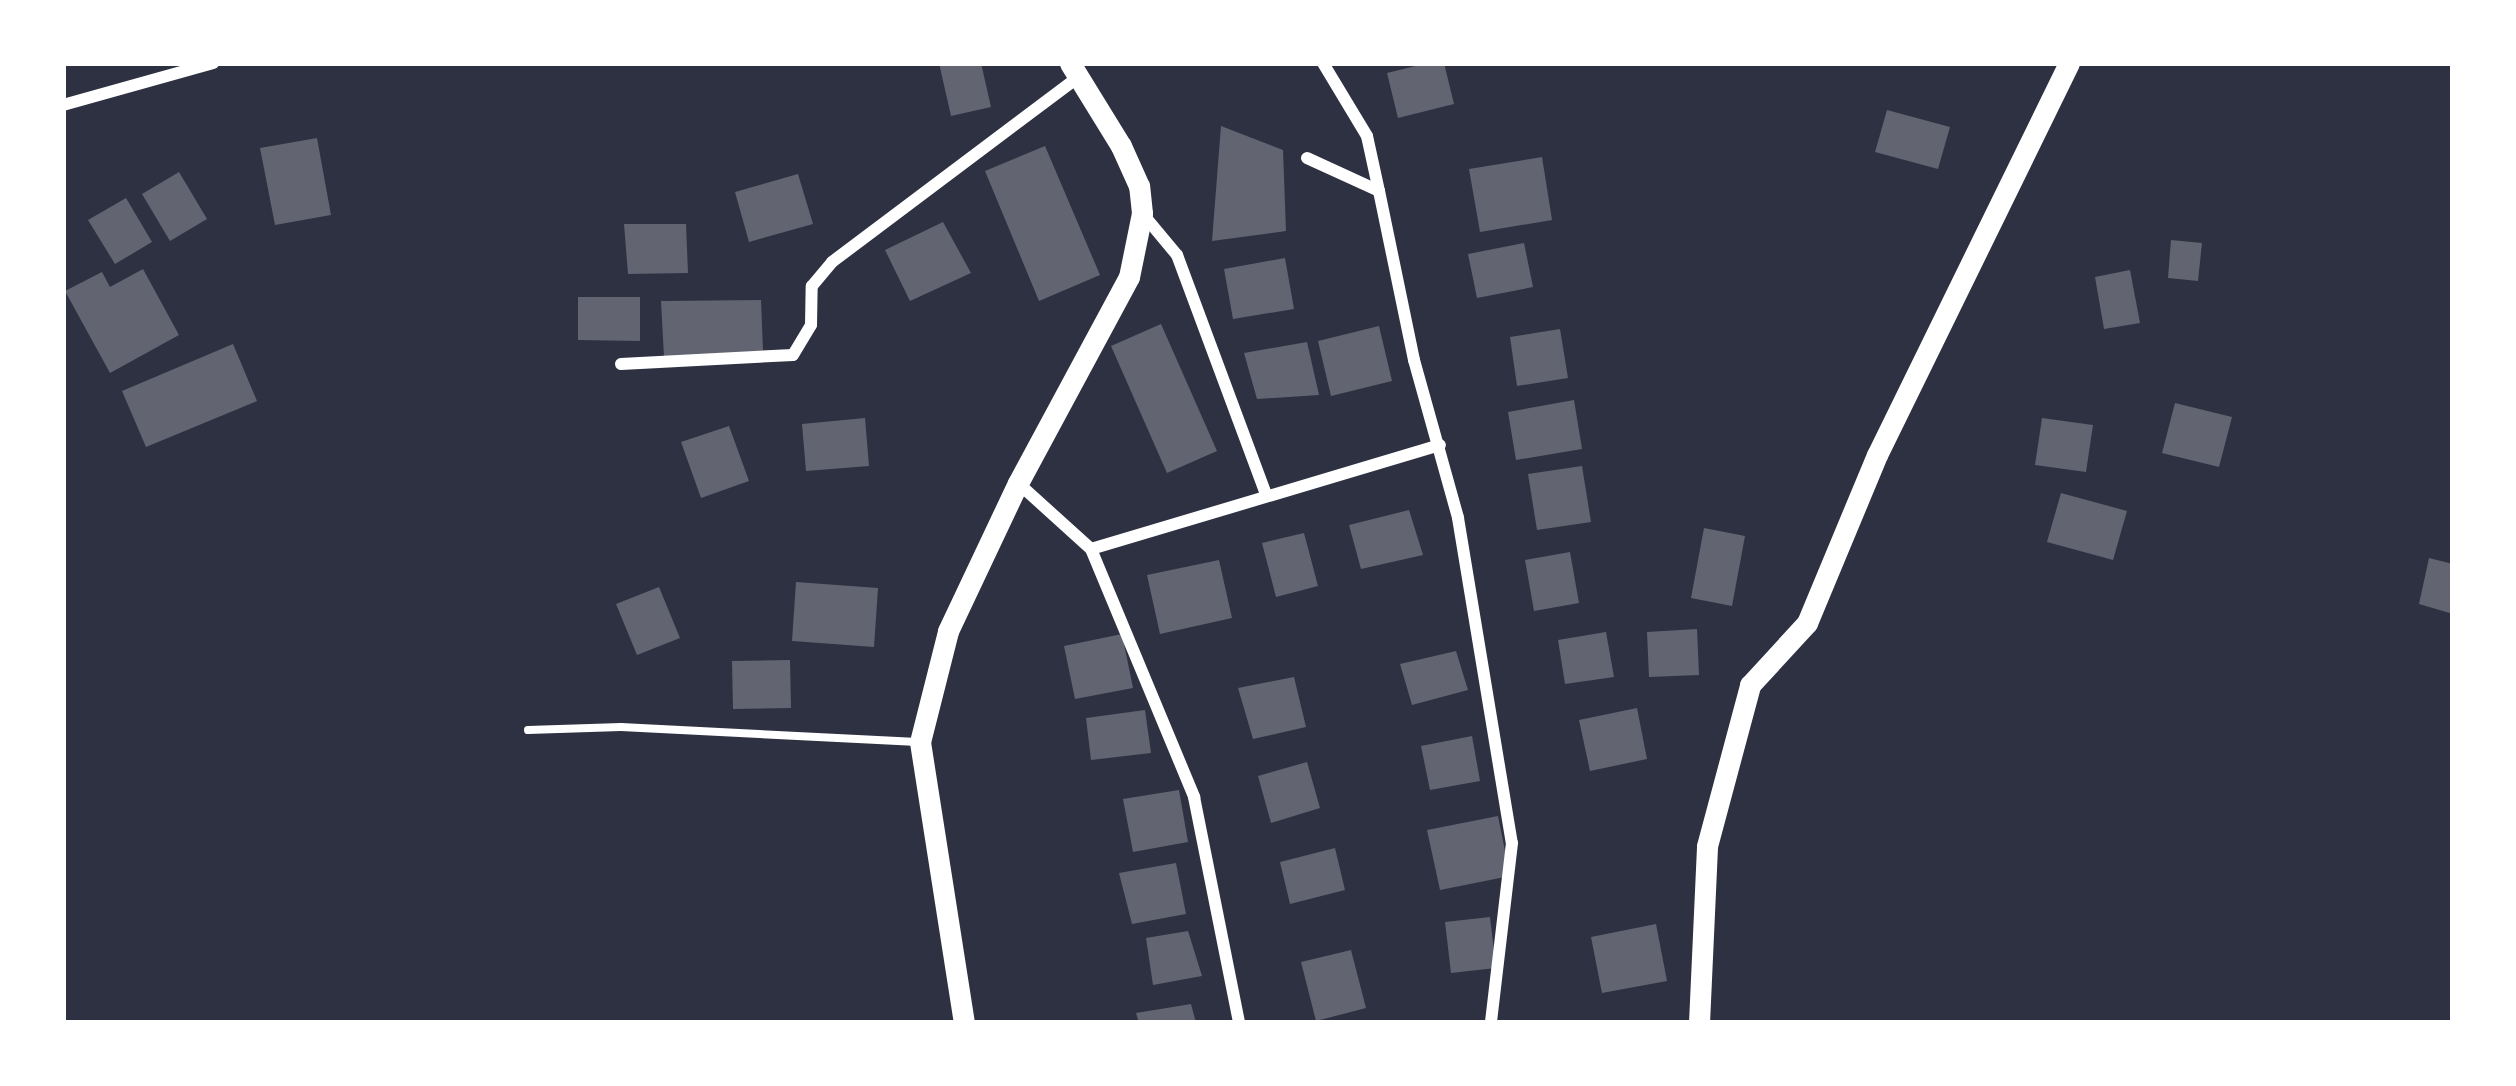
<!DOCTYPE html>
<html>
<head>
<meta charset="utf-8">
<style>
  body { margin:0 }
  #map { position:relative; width:2516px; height:1086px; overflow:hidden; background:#2d3142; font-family:Arial,sans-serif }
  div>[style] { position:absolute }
  .building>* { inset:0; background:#626471 }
  .service>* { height:8px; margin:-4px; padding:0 4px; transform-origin:4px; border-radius:4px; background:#fff }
  .minor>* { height:12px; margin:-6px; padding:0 6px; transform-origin:6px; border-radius:6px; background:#fff }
  .secondary>* { height:21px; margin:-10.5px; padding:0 10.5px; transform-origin:10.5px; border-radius:10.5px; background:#fff }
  span { translate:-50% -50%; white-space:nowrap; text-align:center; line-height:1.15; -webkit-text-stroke:9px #fff; paint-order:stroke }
  .frame { position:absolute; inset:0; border:66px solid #fff; pointer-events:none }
</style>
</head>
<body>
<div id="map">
  <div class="building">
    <div style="clip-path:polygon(939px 63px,981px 63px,991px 107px,951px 116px)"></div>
    <div style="clip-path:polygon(1428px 63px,1444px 63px,1454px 104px,1398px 118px,1387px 73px)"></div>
    <div style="clip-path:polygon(1887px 110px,1950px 127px,1938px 169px,1875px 152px)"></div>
    <div style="clip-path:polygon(1221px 126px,1283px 150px,1286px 231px,1212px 241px)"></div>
    <div style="clip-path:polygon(317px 138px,331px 215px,275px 225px,260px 148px)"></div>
    <div style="clip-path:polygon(1045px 146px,1100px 275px,1039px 301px,985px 171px)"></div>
    <div style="clip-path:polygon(1542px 157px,1552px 220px,1480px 232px,1469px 169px)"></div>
    <div style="clip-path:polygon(179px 172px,207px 219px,170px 241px,142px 194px)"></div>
    <div style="clip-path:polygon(798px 174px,813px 224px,749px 242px,735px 192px)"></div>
    <div style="clip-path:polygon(126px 198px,152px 242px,115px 264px,88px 220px)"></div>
    <div style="clip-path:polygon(943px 222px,971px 273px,910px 301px,885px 250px)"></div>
    <div style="clip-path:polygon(624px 224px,686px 224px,688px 273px,628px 274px)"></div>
    <div style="clip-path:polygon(2171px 240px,2202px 243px,2198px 281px,2168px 278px)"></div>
    <div style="clip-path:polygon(1524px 243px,1533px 287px,1477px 298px,1468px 254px)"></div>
    <div style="clip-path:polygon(1285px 258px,1294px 309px,1233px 319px,1224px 269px)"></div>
    <div style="clip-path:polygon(143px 269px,179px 335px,110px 373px,65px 291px,102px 272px,110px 287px)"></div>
    <div style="clip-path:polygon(2130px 270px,2140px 323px,2104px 329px,2095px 277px)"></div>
    <div style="clip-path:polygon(578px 297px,640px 297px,640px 341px,578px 340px)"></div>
    <div style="clip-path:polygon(761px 300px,763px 351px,664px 357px,661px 301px)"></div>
    <div style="clip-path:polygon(1161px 324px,1217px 451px,1167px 473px,1111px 346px)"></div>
    <div style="clip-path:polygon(1379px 326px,1392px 381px,1331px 396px,1318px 341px)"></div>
    <div style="clip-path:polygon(1560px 329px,1568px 378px,1517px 386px,1510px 337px)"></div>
    <div style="clip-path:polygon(1307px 342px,1319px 395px,1257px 399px,1244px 353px)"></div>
    <div style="clip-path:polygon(233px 344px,257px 401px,146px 447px,122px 391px)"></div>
    <div style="clip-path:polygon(1574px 400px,1582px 449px,1516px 460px,1508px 412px)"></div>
    <div style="clip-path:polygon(2175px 403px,2232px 417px,2219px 467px,2162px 453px)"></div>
    <div style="clip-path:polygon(865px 418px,869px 466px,806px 471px,802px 424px)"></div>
    <div style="clip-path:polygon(2042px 418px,2093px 425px,2086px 472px,2035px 465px)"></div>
    <div style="clip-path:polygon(729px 426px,749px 481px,701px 498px,681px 442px)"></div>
    <div style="clip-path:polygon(1582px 466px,1591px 522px,1537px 530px,1528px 474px)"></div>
    <div style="clip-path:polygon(2061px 493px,2127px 511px,2113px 560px,2047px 542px)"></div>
    <div style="clip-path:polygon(1409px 510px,1423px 555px,1361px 569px,1349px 525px)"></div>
    <div style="clip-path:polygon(1704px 528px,1745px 536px,1732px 606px,1691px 598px)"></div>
    <div style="clip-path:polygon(1304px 533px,1318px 586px,1276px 597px,1262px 543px)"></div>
    <div style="clip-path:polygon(1570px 552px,1579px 603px,1534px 611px,1525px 560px)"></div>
    <div style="clip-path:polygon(2429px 558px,2453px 564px,2453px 614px,2419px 604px)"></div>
    <div style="clip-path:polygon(1219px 560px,1232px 618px,1160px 634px,1147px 575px)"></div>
    <div style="clip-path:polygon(796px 582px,878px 588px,874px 647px,792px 641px)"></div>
    <div style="clip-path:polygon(659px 587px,680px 638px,637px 655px,616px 604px)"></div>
    <div style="clip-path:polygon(1697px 629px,1699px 675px,1649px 677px,1647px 632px)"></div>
    <div style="clip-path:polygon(1606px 632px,1614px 677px,1565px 684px,1558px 640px)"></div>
    <div style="clip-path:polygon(1122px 634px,1133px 688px,1075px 699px,1064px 646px)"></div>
    <div style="clip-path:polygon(1456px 651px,1468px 690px,1412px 705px,1400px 664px)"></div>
    <div style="clip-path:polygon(790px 660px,791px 708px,733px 709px,732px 661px)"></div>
    <div style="clip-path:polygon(1294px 677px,1306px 727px,1253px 739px,1238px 688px)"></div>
    <div style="clip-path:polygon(1637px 708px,1647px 759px,1590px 771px,1579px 720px)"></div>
    <div style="clip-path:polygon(1145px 710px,1151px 753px,1091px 760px,1086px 718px)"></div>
    <div style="clip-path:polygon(1472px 736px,1480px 781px,1430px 790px,1421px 746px)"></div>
    <div style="clip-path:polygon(1307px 762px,1320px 808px,1271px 823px,1258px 776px)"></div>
    <div style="clip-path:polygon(1179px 790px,1188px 842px,1133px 852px,1123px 799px)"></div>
    <div style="clip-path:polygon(1498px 816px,1510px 876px,1440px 890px,1427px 830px)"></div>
    <div style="clip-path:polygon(1335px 848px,1345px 890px,1290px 904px,1280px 862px)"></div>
    <div style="clip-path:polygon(1176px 863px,1186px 914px,1132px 924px,1119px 873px)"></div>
    <div style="clip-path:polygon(1490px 917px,1496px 968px,1451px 973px,1445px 922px)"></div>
    <div style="clip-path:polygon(1656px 924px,1667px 981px,1602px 993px,1591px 937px)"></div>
    <div style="clip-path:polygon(1188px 931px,1202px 976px,1153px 985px,1146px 938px)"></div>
    <div style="clip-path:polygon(1351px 950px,1366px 1008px,1316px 1021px,1301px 962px)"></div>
    <div style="clip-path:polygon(1191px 1004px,1196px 1023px,1139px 1023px,1136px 1013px)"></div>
  </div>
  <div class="service">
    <div style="left:528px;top:730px;width:93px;rotate:-1.8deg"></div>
    <div style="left:621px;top:727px;width:297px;rotate:2.9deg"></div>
  </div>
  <div class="minor">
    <div style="left:1323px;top:63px;width:85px;rotate:58.9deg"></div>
    <div style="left:1367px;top:136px;width:56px;rotate:77.7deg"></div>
    <div style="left:63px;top:105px;width:156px;rotate:-15.6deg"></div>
    <div style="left:1307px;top:158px;width:79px;rotate:24.6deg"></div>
    <div style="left:1379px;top:191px;width:173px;rotate:78.3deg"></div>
    <div style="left:1414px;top:360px;width:164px;rotate:74.4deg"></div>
    <div style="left:1458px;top:518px;width:329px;rotate:80.6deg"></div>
    <div style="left:1512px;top:843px;width:181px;rotate:96.7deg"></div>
    <div style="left:1142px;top:213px;width:55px;rotate:50.2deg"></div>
    <div style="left:1177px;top:255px;width:255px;rotate:69.6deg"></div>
    <div style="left:621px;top:364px;width:172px;rotate:-3deg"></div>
    <div style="left:793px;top:355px;width:35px;rotate:-59deg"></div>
    <div style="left:811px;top:325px;width:39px;rotate:-89deg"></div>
    <div style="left:812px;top:286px;width:31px;rotate:-50deg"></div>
    <div style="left:832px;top:262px;width:305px;rotate:-36.9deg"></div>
    <div style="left:1018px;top:483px;width:98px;rotate:42.1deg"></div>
    <div style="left:1091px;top:549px;width:269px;rotate:67.4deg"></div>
    <div style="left:1194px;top:797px;width:230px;rotate:78.7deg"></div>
    <div style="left:1091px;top:549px;width:364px;rotate:-16.6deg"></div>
  </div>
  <div class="secondary">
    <div style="left:964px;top:1023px;width:284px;rotate:-98.9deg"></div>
    <div style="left:920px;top:742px;width:114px;rotate:-75.8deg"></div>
    <div style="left:948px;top:631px;width:164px;rotate:-64.7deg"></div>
    <div style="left:1018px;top:483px;width:234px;rotate:-61.7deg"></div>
    <div style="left:1129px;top:277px;width:65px;rotate:-78.5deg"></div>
    <div style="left:1142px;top:213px;width:27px;rotate:-96deg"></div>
    <div style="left:1139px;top:186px;width:44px;rotate:-114.2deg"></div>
    <div style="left:1121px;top:146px;width:97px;rotate:-121.6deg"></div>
    <div style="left:1699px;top:1023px;width:177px;rotate:-87.4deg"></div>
    <div style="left:1707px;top:846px;width:167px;rotate:-75deg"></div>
    <div style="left:1750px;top:685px;width:84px;rotate:-47.4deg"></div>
    <div style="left:1807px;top:623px;width:182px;rotate:-67.4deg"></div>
    <div style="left:1877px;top:455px;width:436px;rotate:-63.9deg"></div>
  </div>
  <div class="frame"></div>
</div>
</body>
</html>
